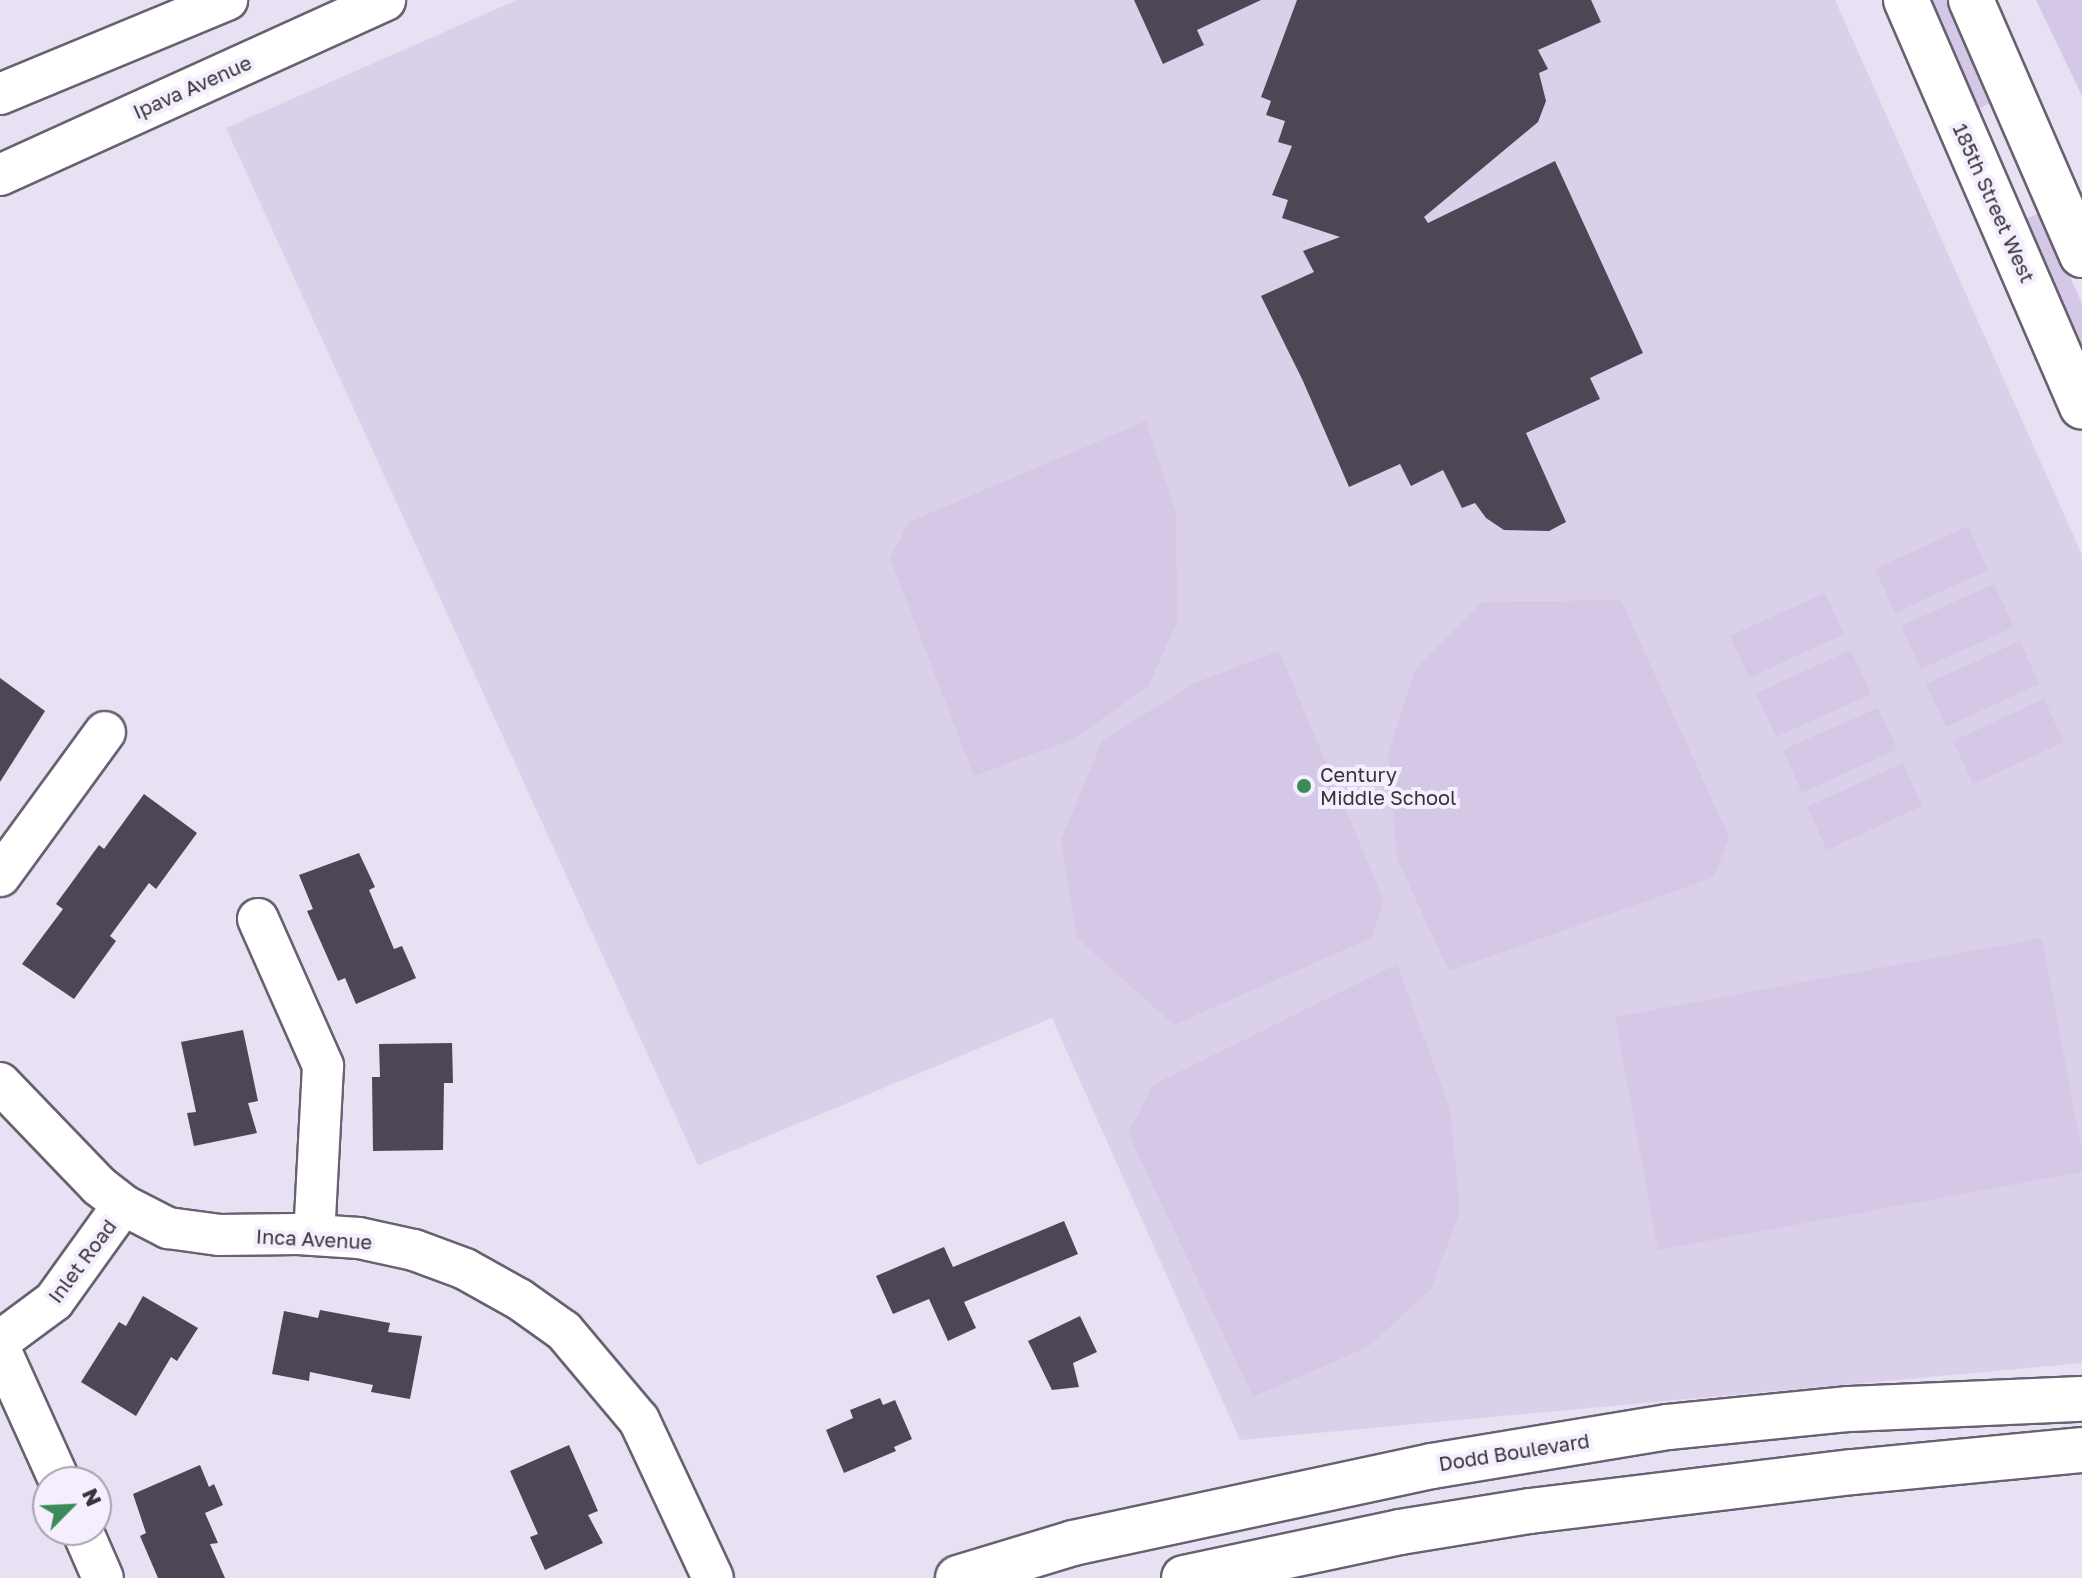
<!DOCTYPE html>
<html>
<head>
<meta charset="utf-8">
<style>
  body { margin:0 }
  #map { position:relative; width:2082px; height:1578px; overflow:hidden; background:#e8e0f3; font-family:"Golos Text",sans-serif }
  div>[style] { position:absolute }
  .built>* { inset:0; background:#dad0e9 }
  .green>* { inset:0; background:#d4c8e6 }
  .building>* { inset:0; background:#4d4655 }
  .roads { filter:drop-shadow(2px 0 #686171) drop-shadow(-2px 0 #686171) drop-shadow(0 2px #686171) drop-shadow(0 -2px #686171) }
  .minor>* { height:40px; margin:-20px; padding:0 20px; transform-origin:20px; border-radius:20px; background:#fff }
  .major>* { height:44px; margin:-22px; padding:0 22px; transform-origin:22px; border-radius:22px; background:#fff }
  .dots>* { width:22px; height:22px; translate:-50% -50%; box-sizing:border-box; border:4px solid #f4eefd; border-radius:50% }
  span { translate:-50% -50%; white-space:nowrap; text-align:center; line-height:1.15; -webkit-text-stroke:8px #f4eefd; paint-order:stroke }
  .street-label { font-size:20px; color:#36333a }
  .poi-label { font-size:20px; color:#36333a }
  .left { translate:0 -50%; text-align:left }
  .north { position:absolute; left:32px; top:1466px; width:80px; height:80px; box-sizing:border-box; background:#f4eefd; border:2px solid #a8a3af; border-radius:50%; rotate:66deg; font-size:22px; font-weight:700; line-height:32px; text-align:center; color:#36333a }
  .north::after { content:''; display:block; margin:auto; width:28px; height:36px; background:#3b8a5a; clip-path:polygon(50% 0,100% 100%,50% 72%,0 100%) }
</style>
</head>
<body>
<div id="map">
  <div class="built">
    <div style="clip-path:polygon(517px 0,1835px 0,2082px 555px,2082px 1363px,1240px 1440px,1052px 1018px,698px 1165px,226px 128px)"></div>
  </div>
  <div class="green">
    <div style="clip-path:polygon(1926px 0,1949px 0,1993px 101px,1975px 111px)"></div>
    <div style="clip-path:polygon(2036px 0,2082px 0,2082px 96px)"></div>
    <div style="clip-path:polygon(2042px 212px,2082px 304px,2082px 355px,2023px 220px)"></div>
    <div style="clip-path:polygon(1146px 421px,1176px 512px,1177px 621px,1148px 687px,1073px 739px,974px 776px,890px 558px,909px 522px)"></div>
    <div style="clip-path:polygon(1968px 526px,1988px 570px,1895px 613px,1875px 569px)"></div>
    <div style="clip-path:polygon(1994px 584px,2014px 627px,1921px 669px,1901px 626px)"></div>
    <div style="clip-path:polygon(1825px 593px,1844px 634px,1749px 678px,1730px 636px)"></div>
    <div style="clip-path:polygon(1621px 600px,1729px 837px,1714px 877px,1449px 971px,1397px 859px,1388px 754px,1416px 668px,1482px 602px)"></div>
    <div style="clip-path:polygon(2020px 641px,2039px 684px,1946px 727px,1926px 684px)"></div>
    <div style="clip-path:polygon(1851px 650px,1871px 694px,1776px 737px,1756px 693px)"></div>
    <div style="clip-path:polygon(1279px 651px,1384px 901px,1371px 938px,1174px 1025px,1077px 938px,1061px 840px,1102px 741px,1194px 683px)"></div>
    <div style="clip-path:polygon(2044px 699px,2064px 742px,1973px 784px,1953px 741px)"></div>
    <div style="clip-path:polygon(1878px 708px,1897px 749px,1802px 793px,1783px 750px)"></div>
    <div style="clip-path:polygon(1903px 763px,1922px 806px,1827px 850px,1807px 807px)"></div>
    <div style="clip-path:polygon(2042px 938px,2082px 1152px,2082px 1172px,1658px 1250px,1615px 1017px)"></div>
    <div style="clip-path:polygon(1397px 964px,1450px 1108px,1460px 1211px,1431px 1289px,1368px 1347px,1253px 1397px,1128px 1133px,1153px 1085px)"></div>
  </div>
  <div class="building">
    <div style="clip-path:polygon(1134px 0,1261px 0,1197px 30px,1204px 45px,1163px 64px)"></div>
    <div style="clip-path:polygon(1297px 0,1591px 0,1601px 22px,1538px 50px,1548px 69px,1539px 73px,1546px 101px,1538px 122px,1424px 217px,1428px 223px,1555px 161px,1643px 353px,1590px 378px,1600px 399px,1526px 433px,1566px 522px,1549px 531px,1504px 530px,1486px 518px,1475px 503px,1462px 508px,1443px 470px,1411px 486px,1400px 464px,1349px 487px,1303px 381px,1261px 296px,1314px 272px,1303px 251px,1340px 237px,1282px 218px,1288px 200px,1272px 195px,1292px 146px,1278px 142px,1285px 121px,1266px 115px,1271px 101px,1261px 97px)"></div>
    <div style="clip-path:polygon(0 678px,45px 711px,0 782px)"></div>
    <div style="clip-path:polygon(144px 794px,197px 833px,156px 889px,149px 883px,110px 936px,116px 941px,74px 999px,22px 964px,63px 909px,56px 904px,99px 845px,104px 849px)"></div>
    <div style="clip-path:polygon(359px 853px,375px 887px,369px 890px,394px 949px,402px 946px,416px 978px,356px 1004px,345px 978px,338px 981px,307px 911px,313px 909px,299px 875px)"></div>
    <div style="clip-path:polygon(243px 1030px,258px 1101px,248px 1103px,257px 1133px,194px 1146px,187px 1113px,196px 1112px,181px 1042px)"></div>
    <div style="clip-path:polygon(452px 1043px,453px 1083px,444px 1083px,443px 1150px,373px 1151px,372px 1077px,380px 1077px,379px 1044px)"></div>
    <div style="clip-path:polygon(1064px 1221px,1078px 1254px,964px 1302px,976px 1328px,948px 1341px,929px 1299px,893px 1314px,876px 1276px,944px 1247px,953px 1267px)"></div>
    <div style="clip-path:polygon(143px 1296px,198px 1328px,177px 1361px,171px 1357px,136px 1416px,81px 1382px,119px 1322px,126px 1326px)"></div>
    <div style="clip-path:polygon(320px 1310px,390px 1323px,388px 1332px,422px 1336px,410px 1399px,371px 1392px,373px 1385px,310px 1372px,309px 1381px,272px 1374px,284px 1311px,318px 1318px)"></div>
    <div style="clip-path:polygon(1080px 1316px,1097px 1352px,1073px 1363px,1079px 1387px,1052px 1390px,1028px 1341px)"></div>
    <div style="clip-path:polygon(880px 1398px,883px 1405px,895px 1400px,912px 1439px,894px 1447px,896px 1451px,844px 1473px,826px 1430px,853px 1418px,850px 1410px)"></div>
    <div style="clip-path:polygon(569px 1445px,598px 1511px,588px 1515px,603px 1543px,545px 1570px,530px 1537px,538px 1534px,510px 1471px)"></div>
    <div style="clip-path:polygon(200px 1465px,209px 1487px,214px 1484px,223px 1505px,205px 1513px,218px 1543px,210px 1544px,225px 1578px,158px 1578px,140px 1536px,146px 1533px,133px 1494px)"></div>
  </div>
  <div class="roads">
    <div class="minor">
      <div style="left:0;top:94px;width:246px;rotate:-22.5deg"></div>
      <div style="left:0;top:175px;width:423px;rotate:-24.4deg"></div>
      <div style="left:0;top:876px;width:178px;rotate:-53.9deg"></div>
      <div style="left:258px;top:919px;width:161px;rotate:66.1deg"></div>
      <div style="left:323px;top:1066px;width:169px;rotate:93deg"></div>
      <div style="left:0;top:1083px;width:143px;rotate:46.1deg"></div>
      <div style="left:99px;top:1186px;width:31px;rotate:38deg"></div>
      <div style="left:123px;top:1205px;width:51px;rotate:27.1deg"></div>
      <div style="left:168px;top:1228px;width:51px;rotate:7.8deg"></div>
      <div style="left:219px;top:1235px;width:79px;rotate:-0.7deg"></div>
      <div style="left:298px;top:1234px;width:61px;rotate:3.8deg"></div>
      <div style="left:359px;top:1238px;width:56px;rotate:12.3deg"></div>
      <div style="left:414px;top:1250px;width:54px;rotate:20.4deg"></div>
      <div style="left:465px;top:1269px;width:62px;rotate:29.1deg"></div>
      <div style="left:519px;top:1299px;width:55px;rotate:35.4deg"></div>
      <div style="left:564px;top:1331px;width:116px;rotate:49.9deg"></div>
      <div style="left:639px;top:1420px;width:174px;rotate:64.9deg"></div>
      <div style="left:0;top:1341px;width:67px;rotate:-36.5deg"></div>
      <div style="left:54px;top:1301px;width:118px;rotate:-54.3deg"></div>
      <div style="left:0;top:1349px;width:146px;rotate:65.7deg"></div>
      <div style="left:82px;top:1530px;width:52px;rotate:66.4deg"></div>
    </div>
    <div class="major">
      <div style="left:1906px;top:0;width:443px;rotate:66.6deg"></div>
      <div style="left:1971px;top:0;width:278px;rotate:66.5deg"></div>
      <div style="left:958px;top:1578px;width:120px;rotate:-16.9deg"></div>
      <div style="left:1073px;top:1543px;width:367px;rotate:-12.1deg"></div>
      <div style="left:1432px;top:1466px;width:239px;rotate:-9.4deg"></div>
      <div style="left:1668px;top:1427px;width:182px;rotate:-5.7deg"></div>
      <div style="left:1849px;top:1409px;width:233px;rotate:-2.5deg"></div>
      <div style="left:1184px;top:1578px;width:221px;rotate:-12deg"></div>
      <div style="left:1400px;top:1532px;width:132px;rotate:-9.2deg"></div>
      <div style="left:1530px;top:1511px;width:325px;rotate:-6.9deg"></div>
      <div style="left:1853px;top:1472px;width:230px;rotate:-5.5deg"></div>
    </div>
  </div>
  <div class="dots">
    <div style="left:1304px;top:786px;background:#3b8a5a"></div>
  </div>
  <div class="street-label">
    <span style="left:192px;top:87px;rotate:-24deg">Ipava Avenue</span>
    <span style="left:1994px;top:203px;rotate:66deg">185th Street West</span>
    <span style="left:314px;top:1239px;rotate:3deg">Inca Avenue</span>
    <span style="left:82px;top:1261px;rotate:-53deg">Inlet Road</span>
    <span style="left:1514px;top:1452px;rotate:-9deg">Dodd Boulevard</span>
  </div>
  <div class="poi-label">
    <span class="left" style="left:1320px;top:786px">Century<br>Middle School</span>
  </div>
  <div class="north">N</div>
</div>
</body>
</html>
